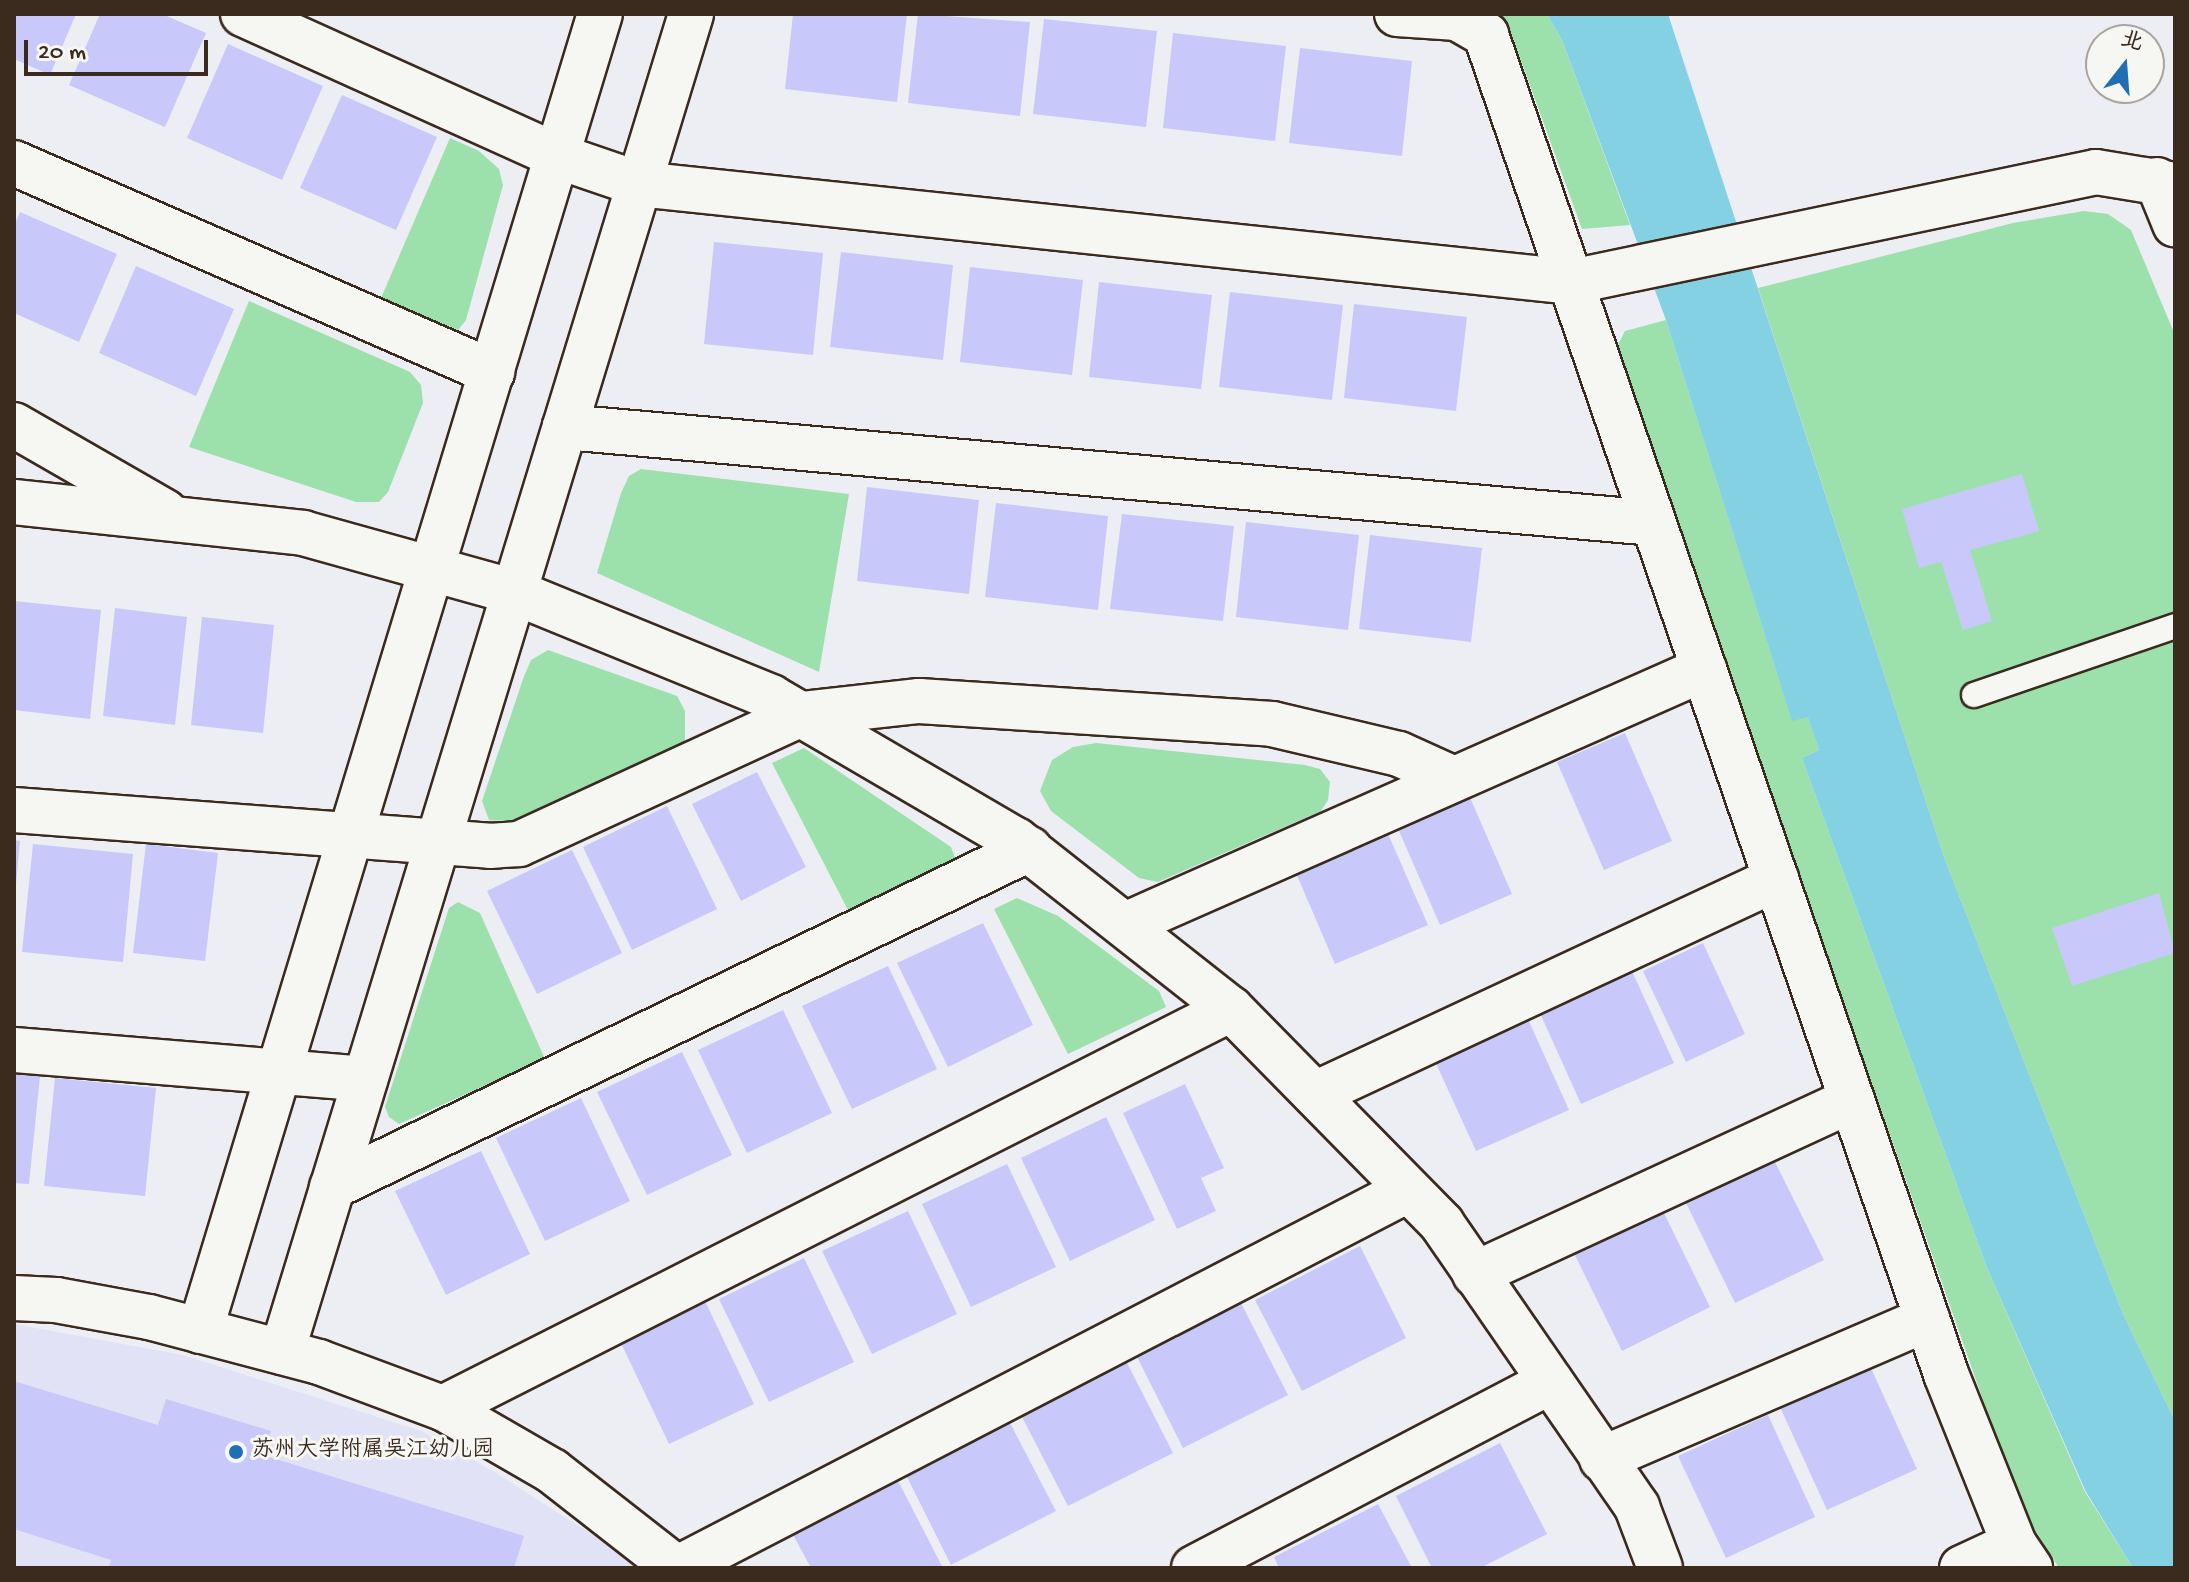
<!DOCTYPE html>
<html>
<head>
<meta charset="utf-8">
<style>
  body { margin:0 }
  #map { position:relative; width:2189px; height:1582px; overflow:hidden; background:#ededf4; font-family:"Gochi Hand","LXGW WenKai TC",sans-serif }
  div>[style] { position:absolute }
  .built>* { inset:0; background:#e2e2f6 }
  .green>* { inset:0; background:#9ce0ac }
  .water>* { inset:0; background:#83d1e2 }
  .building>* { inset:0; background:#c9c8fa }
  .roads { filter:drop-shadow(2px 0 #3b2a1e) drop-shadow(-2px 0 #3b2a1e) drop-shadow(0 2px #3b2a1e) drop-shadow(0 -2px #3b2a1e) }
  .lane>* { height:24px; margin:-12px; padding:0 12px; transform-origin:12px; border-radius:12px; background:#f6f6f2 }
  .street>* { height:44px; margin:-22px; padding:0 22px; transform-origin:22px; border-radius:22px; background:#f6f6f2 }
  .dots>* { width:22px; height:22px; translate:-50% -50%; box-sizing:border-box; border:4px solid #f6f6f2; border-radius:50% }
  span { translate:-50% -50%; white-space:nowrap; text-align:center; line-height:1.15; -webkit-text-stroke:6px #f6f6f2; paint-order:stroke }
  .poi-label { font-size:22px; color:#3b2a1e }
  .left { translate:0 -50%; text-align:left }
  .frame { position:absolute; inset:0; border:16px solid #3b2a1e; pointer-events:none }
  .north { position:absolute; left:2085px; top:24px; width:80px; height:80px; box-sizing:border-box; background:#f6f6f2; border:2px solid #aba49d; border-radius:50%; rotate:17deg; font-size:22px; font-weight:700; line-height:32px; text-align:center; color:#3b2a1e }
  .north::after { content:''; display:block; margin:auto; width:28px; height:36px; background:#1f6fb2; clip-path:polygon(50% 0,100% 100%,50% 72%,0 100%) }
  .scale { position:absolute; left:24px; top:40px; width:184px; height:36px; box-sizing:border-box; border:4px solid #3b2a1e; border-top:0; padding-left:10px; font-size:24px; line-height:28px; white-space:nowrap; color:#3b2a1e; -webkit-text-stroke:6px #f6f6f2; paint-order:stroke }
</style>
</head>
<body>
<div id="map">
  <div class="built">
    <div style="clip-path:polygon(14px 1324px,183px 1355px,421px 1431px,496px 1473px,618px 1551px,636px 1568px,14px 1568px)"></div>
  </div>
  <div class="green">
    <div style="clip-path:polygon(1499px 14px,1547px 14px,1562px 40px,1630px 225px,1582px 229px,1506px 19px)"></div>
    <div style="clip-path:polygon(450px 138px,479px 151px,499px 169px,503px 185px,466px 320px,458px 330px,381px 298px)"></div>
    <div style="clip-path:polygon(2084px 211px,2108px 214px,2131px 230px,2175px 335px,2175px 1421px,2123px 1314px,1945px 860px,1758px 288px,2013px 223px)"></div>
    <div style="clip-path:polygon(249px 301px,410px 372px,421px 385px,423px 403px,388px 492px,379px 502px,356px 502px,189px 447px)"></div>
    <div style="clip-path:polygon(1666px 320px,1792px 720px,1808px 716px,1819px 750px,1802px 758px,1987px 1268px,2085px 1492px,2133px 1568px,2059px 1568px,2021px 1508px,1615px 351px,1625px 331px)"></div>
    <div style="clip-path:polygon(641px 469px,849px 494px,819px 672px,597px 573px,621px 493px,629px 476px)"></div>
    <div style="clip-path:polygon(548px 650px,677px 696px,685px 711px,685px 743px,532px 822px,489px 820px,482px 801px,523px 679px,531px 660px)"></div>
    <div style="clip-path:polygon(1096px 743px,1305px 765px,1320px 769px,1330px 782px,1328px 800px,1321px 811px,1158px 882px,1139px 878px,1051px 811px,1040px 791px,1052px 760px,1073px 747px)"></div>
    <div style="clip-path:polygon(804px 748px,951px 847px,956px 860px,848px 910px,772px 763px)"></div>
    <div style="clip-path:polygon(1017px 898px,1058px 916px,1159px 991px,1166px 1007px,1068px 1054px,994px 909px)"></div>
    <div style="clip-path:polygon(458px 902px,480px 913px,545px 1059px,399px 1124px,389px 1117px,385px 1107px,449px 908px)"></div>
  </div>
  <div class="water">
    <div style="clip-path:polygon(1547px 14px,1668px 14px,1945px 860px,2123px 1314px,2175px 1421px,2175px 1568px,2133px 1568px,2086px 1492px,1987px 1268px,1802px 758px,1819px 750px,1808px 717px,1792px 721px,1666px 320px,1562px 40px)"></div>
  </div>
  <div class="building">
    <div style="clip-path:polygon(14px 14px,76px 14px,50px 75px,14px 59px)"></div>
    <div style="clip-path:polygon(100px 14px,162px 14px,206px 33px,165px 127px,69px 85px)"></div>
    <div style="clip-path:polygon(793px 14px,907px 14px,897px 102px,785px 89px)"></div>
    <div style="clip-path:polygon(918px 14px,1030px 22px,1020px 116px,908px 103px)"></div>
    <div style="clip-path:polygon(1044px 19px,1157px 31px,1146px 127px,1033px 114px)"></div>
    <div style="clip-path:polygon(1173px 33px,1286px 46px,1275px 141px,1163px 128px)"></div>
    <div style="clip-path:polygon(228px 44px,323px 86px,282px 180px,187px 138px)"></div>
    <div style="clip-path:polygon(1300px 48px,1412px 61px,1402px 156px,1289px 143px)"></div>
    <div style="clip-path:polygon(342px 95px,437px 137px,396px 230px,300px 188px)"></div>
    <div style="clip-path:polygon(20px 212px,117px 254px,79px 342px,14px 313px,14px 226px)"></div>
    <div style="clip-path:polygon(714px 242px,823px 253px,813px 355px,704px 344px)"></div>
    <div style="clip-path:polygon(841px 252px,953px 265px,943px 360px,830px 347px)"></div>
    <div style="clip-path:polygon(136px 266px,234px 309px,196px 396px,99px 353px)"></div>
    <div style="clip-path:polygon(970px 267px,1083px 280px,1072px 375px,960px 362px)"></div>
    <div style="clip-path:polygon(1099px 282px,1212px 295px,1201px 389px,1089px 377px)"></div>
    <div style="clip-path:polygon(1230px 292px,1343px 305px,1332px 400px,1219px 387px)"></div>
    <div style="clip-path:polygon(1354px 304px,1467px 317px,1456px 411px,1344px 398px)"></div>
    <div style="clip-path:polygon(2022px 474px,2039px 531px,1970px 550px,1992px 621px,1963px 630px,1941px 562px,1919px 568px,1902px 509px)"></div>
    <div style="clip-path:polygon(867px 487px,979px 500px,969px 594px,857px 581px)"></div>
    <div style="clip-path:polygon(996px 503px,1108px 516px,1098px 610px,985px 597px)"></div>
    <div style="clip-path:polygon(1122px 514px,1234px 526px,1223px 621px,1110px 609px)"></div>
    <div style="clip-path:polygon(1246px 522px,1359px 535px,1348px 630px,1236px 617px)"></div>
    <div style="clip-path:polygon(1370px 535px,1482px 548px,1471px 642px,1359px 629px)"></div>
    <div style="clip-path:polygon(14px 601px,101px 610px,90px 719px,14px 710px)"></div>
    <div style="clip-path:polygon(115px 608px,187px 617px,175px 725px,103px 716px)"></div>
    <div style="clip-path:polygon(202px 617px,274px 625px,263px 733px,191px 725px)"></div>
    <div style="clip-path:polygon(1625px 733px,1672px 841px,1604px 870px,1557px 762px)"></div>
    <div style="clip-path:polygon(757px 772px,806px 867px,741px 901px,692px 804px)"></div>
    <div style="clip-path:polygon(1468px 793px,1512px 894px,1440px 925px,1396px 824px)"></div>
    <div style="clip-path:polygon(667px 806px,717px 909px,632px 950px,583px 847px)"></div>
    <div style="clip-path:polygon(1385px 827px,1428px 925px,1335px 964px,1293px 866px)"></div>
    <div style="clip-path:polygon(14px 840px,20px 841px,16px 884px,14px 884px)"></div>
    <div style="clip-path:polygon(33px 844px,133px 854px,123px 962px,22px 952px)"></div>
    <div style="clip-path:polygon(146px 844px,218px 853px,205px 961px,133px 953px)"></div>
    <div style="clip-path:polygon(572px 850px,622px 953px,537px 994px,487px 891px)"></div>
    <div style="clip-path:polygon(2159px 893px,2175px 953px,2072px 986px,2052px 928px)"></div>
    <div style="clip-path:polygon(983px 923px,1033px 1025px,948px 1067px,897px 963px)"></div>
    <div style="clip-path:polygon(1703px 943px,1745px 1034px,1686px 1062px,1643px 971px)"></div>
    <div style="clip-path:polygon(888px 966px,937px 1069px,852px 1109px,802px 1006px)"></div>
    <div style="clip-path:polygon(1631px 969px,1674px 1063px,1581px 1104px,1539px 1011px)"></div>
    <div style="clip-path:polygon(783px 1010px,832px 1113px,747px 1153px,698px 1050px)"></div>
    <div style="clip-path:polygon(1527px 1017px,1569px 1110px,1476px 1151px,1434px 1059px)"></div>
    <div style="clip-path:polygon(682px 1052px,732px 1155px,647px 1195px,597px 1092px)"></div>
    <div style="clip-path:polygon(14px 1073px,40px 1076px,29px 1184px,14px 1183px)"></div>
    <div style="clip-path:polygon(55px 1078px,156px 1088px,145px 1196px,44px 1186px)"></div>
    <div style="clip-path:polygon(1185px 1084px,1224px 1168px,1201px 1178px,1216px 1211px,1177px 1229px,1123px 1113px)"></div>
    <div style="clip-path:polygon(581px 1098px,630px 1201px,545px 1241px,496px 1138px)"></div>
    <div style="clip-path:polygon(1106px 1117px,1155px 1220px,1070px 1261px,1021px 1158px)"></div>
    <div style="clip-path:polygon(481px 1151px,530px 1254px,446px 1295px,395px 1191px)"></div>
    <div style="clip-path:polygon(1773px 1158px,1824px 1260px,1735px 1303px,1685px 1201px)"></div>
    <div style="clip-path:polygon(1007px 1164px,1056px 1267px,971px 1307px,922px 1204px)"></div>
    <div style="clip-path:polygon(1661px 1207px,1710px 1307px,1622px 1351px,1572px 1249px)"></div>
    <div style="clip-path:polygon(908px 1211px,957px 1314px,872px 1354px,822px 1251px)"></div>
    <div style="clip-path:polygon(1360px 1246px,1406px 1338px,1302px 1391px,1255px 1300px)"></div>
    <div style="clip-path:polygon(804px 1258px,854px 1362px,769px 1402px,719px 1299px)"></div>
    <div style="clip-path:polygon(705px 1301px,754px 1404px,669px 1444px,620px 1341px)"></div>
    <div style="clip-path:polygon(1241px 1303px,1288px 1395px,1183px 1448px,1137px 1357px)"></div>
    <div style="clip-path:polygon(1126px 1361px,1173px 1453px,1068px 1506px,1021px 1415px)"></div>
    <div style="clip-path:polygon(1870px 1366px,1917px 1469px,1827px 1510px,1780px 1407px)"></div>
    <div style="clip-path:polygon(14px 1381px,158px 1425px,166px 1399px,271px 1431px,263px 1455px,524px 1536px,514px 1568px,109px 1568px,111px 1560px,14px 1529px)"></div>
    <div style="clip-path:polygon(1768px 1415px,1815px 1517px,1726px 1558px,1678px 1456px)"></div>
    <div style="clip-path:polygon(1009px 1421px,1056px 1511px,951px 1565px,905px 1473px)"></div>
    <div style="clip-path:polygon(1500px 1443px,1547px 1534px,1480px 1568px,1432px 1568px,1396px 1496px)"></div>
    <div style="clip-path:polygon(896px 1477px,943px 1568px,811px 1568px,791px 1531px)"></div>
    <div style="clip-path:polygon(1378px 1504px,1412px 1568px,1279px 1568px,1274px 1557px)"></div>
  </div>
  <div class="roads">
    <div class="lane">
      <div style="left:1974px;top:695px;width:213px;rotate:-18.9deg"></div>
    </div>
    <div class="street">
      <div style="left:243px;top:14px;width:345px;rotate:24.3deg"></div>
      <div style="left:557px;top:156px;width:87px;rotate:18.9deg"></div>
      <div style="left:639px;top:184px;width:937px;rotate:6deg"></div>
      <div style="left:1571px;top:282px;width:536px;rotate:-11.83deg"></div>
      <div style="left:2096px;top:172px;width:80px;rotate:9.3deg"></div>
      <div style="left:1397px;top:14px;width:60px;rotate:3.8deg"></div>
      <div style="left:1457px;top:18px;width:34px;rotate:30deg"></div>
      <div style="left:1486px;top:35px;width:1416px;rotate:71.04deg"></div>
      <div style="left:1946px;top:1374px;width:183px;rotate:68.2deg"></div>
      <div style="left:2014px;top:1544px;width:29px;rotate:56deg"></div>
      <div style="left:14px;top:163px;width:522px;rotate:23.62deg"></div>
      <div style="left:2157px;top:180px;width:48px;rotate:67.8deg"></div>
      <div style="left:14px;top:425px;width:174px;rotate:29.9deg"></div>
      <div style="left:565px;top:427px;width:1092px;rotate:5.04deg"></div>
      <div style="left:14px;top:502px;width:291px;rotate:6.1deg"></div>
      <div style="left:303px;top:533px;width:219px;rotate:15.6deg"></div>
      <div style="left:514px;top:592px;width:278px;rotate:22.2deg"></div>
      <div style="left:771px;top:697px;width:284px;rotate:30.3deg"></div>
      <div style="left:1016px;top:840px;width:273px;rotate:38.2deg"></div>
      <div style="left:1231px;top:1009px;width:301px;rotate:45.5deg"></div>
      <div style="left:1442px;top:1224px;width:344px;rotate:55.4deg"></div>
      <div style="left:1637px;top:1507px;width:65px;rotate:69.3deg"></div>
      <div style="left:14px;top:810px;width:477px;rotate:4.3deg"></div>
      <div style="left:490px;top:846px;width:29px;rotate:-4deg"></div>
      <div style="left:519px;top:844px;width:311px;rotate:-24.7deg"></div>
      <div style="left:801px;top:714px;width:119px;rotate:-6.3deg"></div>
      <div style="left:919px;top:701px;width:354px;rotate:3.7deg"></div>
      <div style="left:1272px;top:724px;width:130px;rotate:13.3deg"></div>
      <div style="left:1399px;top:754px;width:60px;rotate:24.4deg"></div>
      <div style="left:1127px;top:924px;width:631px;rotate:-23.84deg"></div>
      <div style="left:14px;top:1050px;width:352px;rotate:4.7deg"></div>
      <div style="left:1315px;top:1094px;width:509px;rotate:-25deg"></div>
      <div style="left:332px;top:1187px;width:775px;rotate:-25.87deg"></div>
      <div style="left:1475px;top:1274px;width:415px;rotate:-24.8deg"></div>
      <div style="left:14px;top:1298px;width:42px;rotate:2.7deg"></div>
      <div style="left:56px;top:1300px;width:95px;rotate:10.4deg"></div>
      <div style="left:149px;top:1317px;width:176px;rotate:14.8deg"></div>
      <div style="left:319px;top:1362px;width:132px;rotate:20.4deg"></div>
      <div style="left:443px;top:1408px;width:126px;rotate:30deg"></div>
      <div style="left:552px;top:1471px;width:157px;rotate:38deg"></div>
      <div style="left:200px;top:1331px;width:1376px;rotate:-73.11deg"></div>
      <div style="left:282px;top:1352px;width:1399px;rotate:-73deg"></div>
      <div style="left:443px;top:1408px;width:883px;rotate:-26.86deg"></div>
      <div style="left:1602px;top:1459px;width:354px;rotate:-23.3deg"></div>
      <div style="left:678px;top:1568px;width:822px;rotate:-27.38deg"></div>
      <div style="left:1194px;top:1568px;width:402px;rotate:-27.6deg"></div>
      <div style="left:1962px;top:1568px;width:57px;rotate:-24.8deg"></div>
    </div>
  </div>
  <div class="dots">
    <div style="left:236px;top:1452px;background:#1f6fb2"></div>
  </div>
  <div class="poi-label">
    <span class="left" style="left:252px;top:1452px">苏州大学附属吴江幼儿园</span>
  </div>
  <div class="frame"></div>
  <div class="north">北</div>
  <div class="scale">20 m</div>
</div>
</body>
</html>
